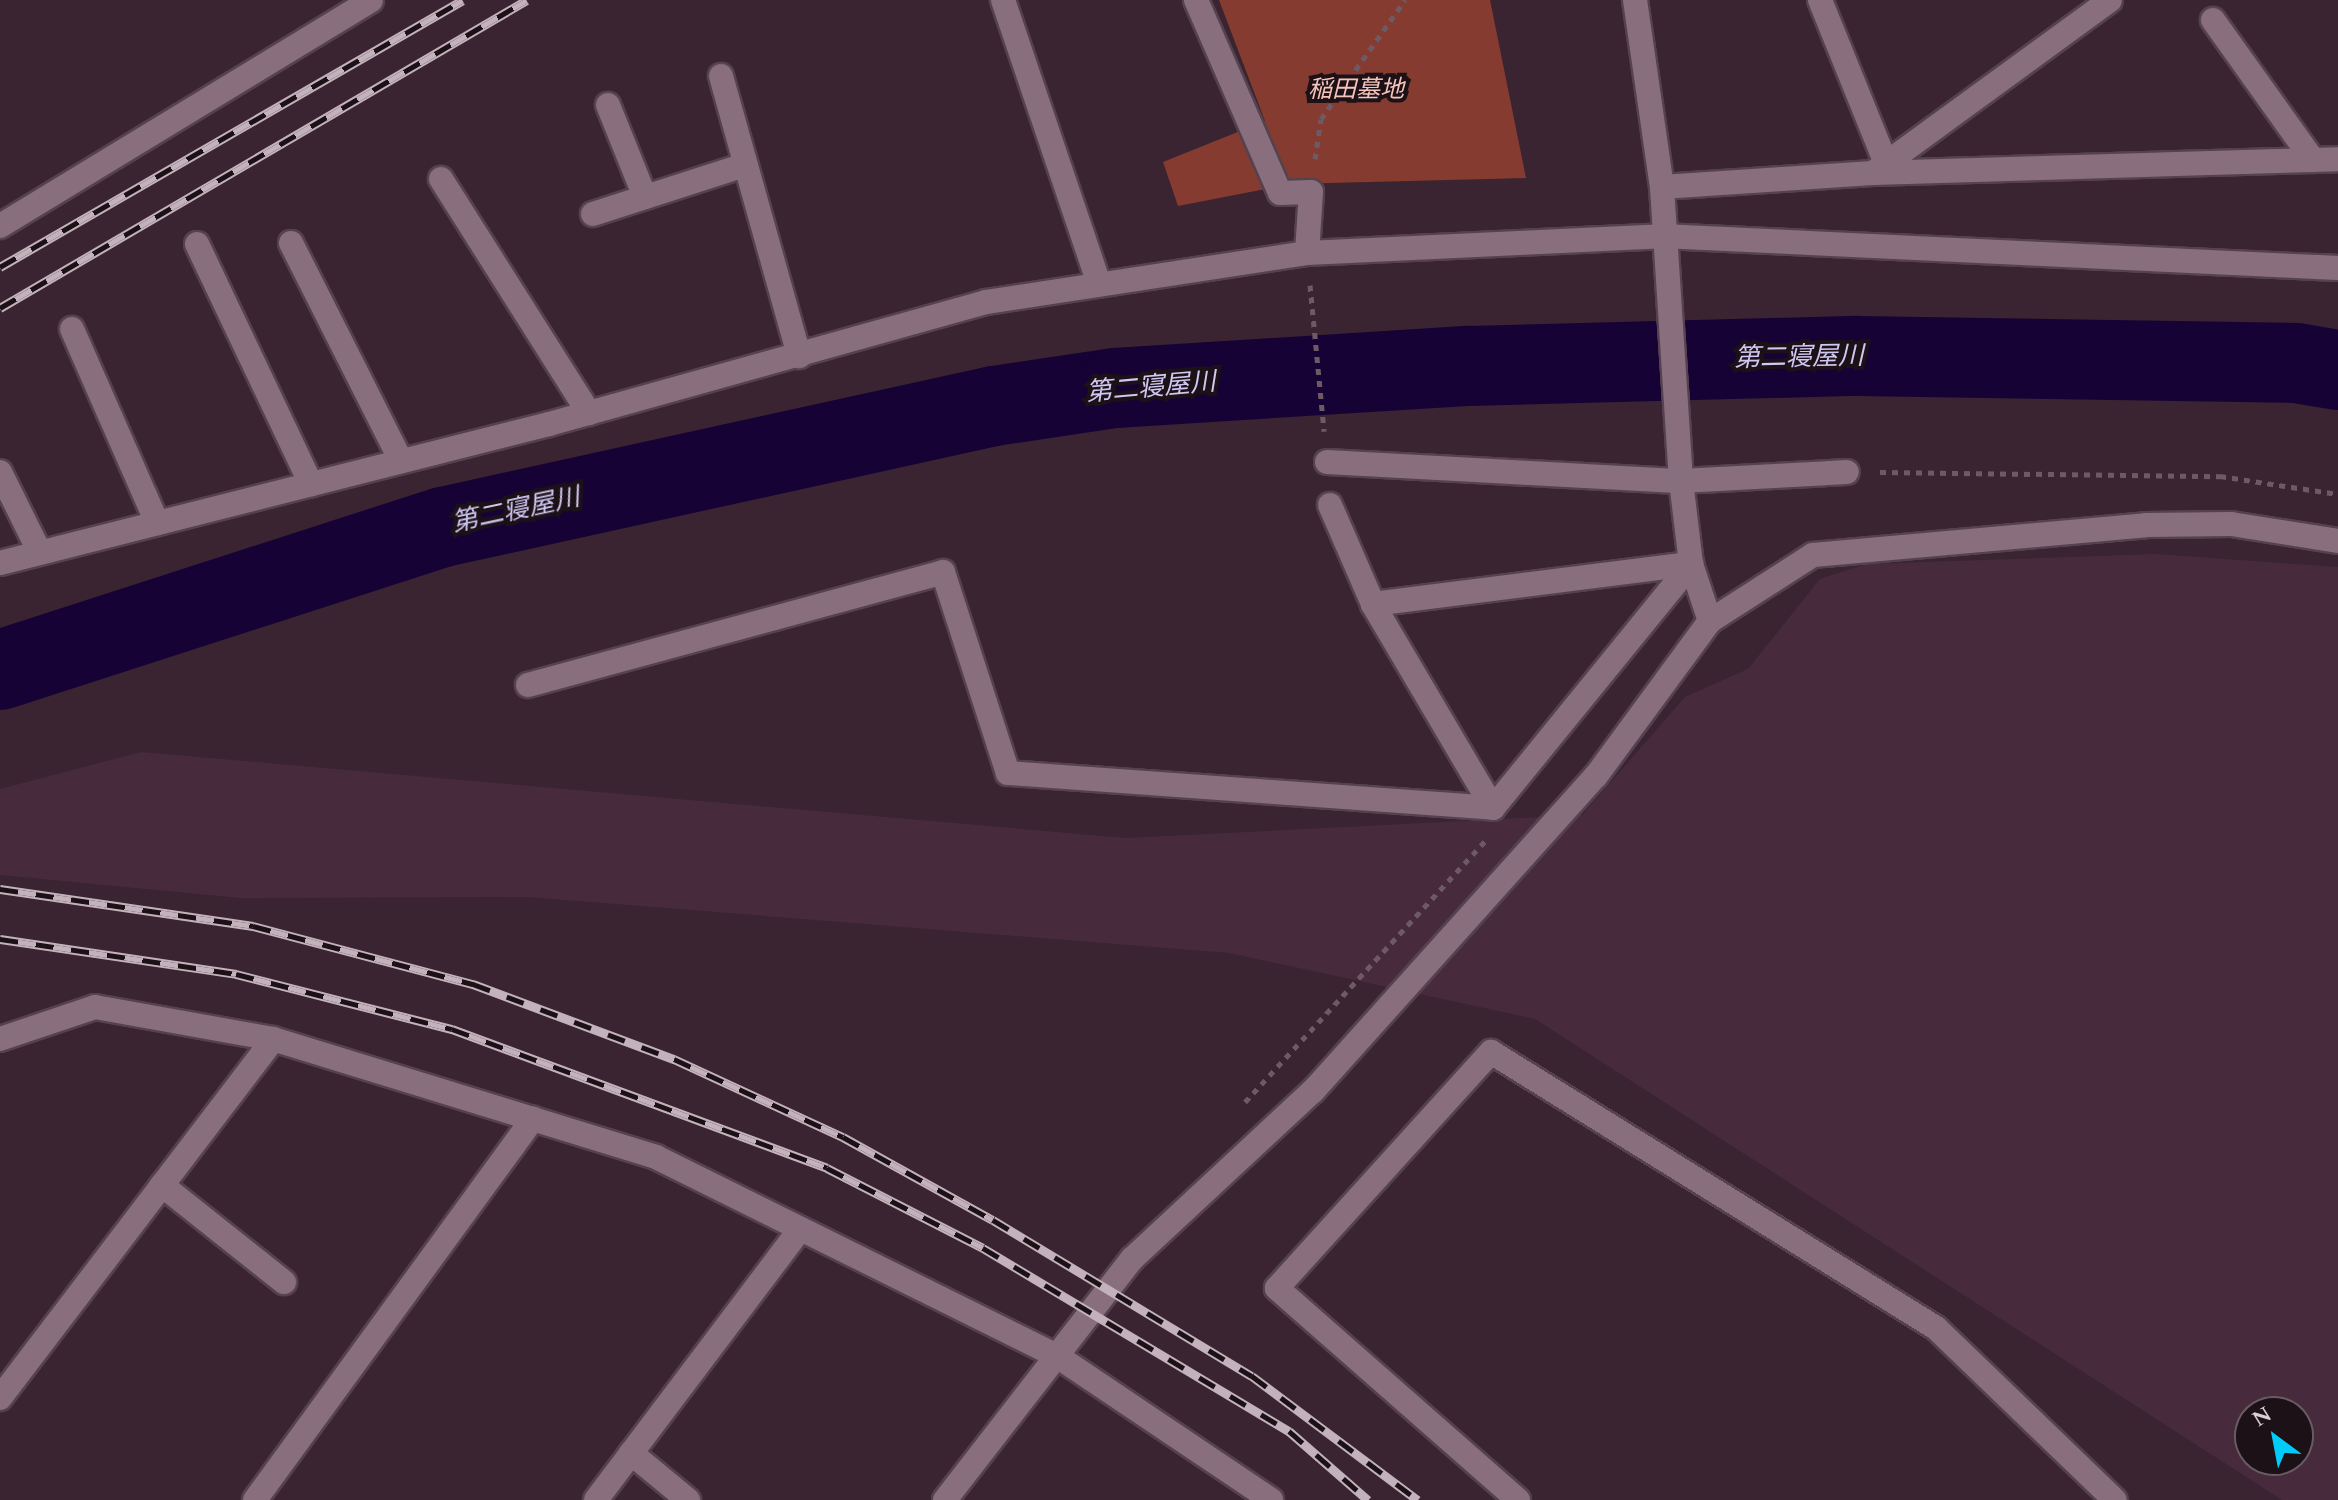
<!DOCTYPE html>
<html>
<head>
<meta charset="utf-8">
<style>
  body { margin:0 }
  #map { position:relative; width:2338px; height:1500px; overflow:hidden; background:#3a2431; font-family:Spectral,"Noto Sans JP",serif }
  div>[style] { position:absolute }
  .built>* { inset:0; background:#472a3c }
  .green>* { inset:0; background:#853b2f }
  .river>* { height:80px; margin:-40px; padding:0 40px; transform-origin:40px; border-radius:40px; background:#170236 }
  .path>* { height:5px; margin-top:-2.5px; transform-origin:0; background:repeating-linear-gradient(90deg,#6e5a65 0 6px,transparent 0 12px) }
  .roads { filter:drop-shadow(2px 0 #55424e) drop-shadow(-2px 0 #55424e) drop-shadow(0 2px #55424e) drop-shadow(0 -2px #55424e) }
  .lane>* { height:24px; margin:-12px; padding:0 12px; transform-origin:12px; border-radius:12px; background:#896f7e }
  .street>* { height:24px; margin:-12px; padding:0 12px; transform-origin:12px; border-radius:12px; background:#896f7e }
  .rail>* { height:9px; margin-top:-4.5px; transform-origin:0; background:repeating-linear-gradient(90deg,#1b1117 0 18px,#c3b2bb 0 36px); box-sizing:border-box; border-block:2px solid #c3b2bb }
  span { translate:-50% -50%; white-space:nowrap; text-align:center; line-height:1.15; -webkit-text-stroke:8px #1b1117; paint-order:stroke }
  .park-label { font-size:24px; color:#f5c3b9; font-style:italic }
  .water-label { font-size:26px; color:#d0c7f2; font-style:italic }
  .north { position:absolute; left:2234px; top:1396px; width:80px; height:80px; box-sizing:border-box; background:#1b1117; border:2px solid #685c63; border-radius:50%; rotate:328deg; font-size:22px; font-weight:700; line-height:32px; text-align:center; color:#dccdd5 }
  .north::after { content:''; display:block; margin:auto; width:28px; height:36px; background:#02cbf9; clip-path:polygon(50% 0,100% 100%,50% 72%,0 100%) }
</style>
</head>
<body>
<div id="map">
  <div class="built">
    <div style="clip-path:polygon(evenodd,2157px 554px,2338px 567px,2338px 1500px,2282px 1500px,1535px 1019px,1229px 953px,528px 897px,240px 898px,0 875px,0 789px,141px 752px,1126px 838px,1582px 815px,1685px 697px,1748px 669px,1820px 579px,1866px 564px,2157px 554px,2250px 1412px,2298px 1412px,2298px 1460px,2250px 1460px,2250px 1412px)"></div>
  </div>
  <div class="green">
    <div style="clip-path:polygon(1219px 0,1490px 0,1526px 178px,1291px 184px,1178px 206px,1163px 162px,1265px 121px)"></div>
  </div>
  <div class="river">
    <div style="left:0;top:670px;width:466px;rotate:-17.9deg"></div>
    <div style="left:443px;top:527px;width:564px;rotate:-12.39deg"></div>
    <div style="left:994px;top:406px;width:122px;rotate:-8.5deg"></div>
    <div style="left:1115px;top:388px;width:355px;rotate:-3.6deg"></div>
    <div style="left:1469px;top:366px;width:389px;rotate:-1.5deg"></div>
    <div style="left:1858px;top:356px;width:438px;rotate:0.9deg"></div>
    <div style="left:2296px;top:363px;width:43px;rotate:9.5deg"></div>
  </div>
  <div class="path">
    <div style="left:1315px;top:159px;width:40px;rotate:-81.5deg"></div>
    <div style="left:1321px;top:119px;width:146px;rotate:-54.8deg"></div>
    <div style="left:1310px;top:285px;width:147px;rotate:84.5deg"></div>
    <div style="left:1880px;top:472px;width:340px;rotate:0.7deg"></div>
    <div style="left:2220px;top:476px;width:119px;rotate:8.7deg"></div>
    <div style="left:1245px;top:1102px;width:355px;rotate:-47.4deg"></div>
  </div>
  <div class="roads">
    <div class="lane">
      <div style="left:1003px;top:0;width:300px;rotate:71.3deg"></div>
      <div style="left:2213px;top:20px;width:172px;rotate:54.5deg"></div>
      <div style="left:721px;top:76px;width:291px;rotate:74.4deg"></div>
      <div style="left:608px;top:105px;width:99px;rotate:68.1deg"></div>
      <div style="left:441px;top:179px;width:277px;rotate:57.7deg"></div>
      <div style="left:593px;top:214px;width:160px;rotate:-17.9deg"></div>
      <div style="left:291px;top:243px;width:244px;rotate:63.2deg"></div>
      <div style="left:197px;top:244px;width:266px;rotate:64.6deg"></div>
      <div style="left:72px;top:329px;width:212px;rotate:66.3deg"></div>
      <div style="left:0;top:472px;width:90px;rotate:63.7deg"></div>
      <div style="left:162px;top:1185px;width:156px;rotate:38.5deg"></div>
      <div style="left:631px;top:1453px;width:74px;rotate:39.5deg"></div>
      <div style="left:1518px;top:1500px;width:321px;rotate:-138.7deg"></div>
      <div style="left:1277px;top:1288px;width:319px;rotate:-47.8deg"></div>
      <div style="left:1491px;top:1052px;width:524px;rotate:31.81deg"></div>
      <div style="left:1936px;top:1328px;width:248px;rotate:43.9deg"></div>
    </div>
    <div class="street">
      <div style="left:1196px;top:0;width:210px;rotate:66.5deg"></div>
      <div style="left:1280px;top:193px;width:31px;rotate:-2deg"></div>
      <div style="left:1311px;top:192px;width:61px;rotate:93.8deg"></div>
      <div style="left:1635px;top:0;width:189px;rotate:81.8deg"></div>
      <div style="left:1662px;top:187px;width:295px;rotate:86.3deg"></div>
      <div style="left:1681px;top:481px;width:84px;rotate:83.1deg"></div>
      <div style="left:1691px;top:564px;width:60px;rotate:71.6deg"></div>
      <div style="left:1820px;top:0;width:176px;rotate:68deg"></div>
      <div style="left:1873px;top:173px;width:293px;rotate:-36.1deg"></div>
      <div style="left:1662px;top:187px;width:211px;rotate:-3.8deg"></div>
      <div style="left:1873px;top:173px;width:465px;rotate:-1.7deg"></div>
      <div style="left:0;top:226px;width:434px;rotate:-31.3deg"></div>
      <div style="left:1327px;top:462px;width:355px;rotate:3.1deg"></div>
      <div style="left:1681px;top:481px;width:166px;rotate:-3.1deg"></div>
      <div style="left:0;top:563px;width:566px;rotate:-14.21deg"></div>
      <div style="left:549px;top:424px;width:454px;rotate:-15.6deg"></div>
      <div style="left:986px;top:302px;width:325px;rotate:-8.7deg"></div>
      <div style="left:1307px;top:253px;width:355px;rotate:-2.7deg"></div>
      <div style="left:1662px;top:236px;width:677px;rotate:2.71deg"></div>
      <div style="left:1373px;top:604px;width:321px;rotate:-7.2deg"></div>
      <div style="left:528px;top:685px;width:430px;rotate:-15.2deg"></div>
      <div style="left:943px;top:572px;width:211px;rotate:72.1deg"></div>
      <div style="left:1008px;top:773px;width:486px;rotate:4.1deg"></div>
      <div style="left:1493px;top:808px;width:237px;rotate:-120.5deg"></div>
      <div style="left:1373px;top:604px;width:108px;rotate:-113.5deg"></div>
      <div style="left:1493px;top:808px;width:314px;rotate:-50.9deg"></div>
      <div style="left:0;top:1039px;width:100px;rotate:-18.6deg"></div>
      <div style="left:95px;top:1007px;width:181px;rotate:10.2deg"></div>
      <div style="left:273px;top:1039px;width:401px;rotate:17.1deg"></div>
      <div style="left:656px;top:1157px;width:448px;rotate:26.4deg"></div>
      <div style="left:1057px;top:1356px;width:258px;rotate:33.9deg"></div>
      <div style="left:0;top:1398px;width:451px;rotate:-52.7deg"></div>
      <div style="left:255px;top:1500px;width:472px;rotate:-53.9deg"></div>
      <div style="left:596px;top:1500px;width:339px;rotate:-53deg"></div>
      <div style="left:945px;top:1500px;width:306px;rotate:-52.2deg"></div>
      <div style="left:1133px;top:1258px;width:246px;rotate:-42.9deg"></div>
      <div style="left:1313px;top:1091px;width:423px;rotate:-48.1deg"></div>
      <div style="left:1596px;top:776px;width:192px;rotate:-53.7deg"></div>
      <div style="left:1710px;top:621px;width:122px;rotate:-32.7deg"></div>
      <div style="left:1813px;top:555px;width:334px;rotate:-5.1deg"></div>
      <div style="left:2146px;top:525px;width:85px;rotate:-0.7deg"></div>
      <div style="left:2231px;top:524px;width:108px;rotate:9deg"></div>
    </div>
  </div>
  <div class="rail">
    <div style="left:0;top:267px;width:534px;rotate:-29.97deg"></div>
    <div style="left:0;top:308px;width:610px;rotate:-30.3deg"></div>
    <div style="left:0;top:889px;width:256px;rotate:8.3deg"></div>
    <div style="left:253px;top:926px;width:228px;rotate:14.8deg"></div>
    <div style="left:473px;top:984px;width:215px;rotate:20.5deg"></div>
    <div style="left:674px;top:1059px;width:186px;rotate:24.8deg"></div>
    <div style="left:843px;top:1137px;width:171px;rotate:29deg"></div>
    <div style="left:993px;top:1220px;width:302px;rotate:31.1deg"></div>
    <div style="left:1252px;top:1376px;width:207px;rotate:36.8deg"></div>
    <div style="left:0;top:939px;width:239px;rotate:8.4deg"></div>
    <div style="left:236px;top:974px;width:223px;rotate:14.3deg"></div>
    <div style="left:452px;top:1029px;width:400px;rotate:20.3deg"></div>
    <div style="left:827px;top:1168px;width:175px;rotate:27.1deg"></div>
    <div style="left:983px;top:1248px;width:357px;rotate:30.9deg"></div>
    <div style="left:1289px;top:1431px;width:105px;rotate:41.1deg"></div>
  </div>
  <div class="park-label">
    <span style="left:1356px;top:91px">稲田墓地</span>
  </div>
  <div class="water-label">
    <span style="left:1799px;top:358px;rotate:-1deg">第二寝屋川</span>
    <span style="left:1151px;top:388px;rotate:-5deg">第二寝屋川</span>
    <span style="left:516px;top:511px;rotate:-12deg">第二寝屋川</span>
  </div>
  <div class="north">N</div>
</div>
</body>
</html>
